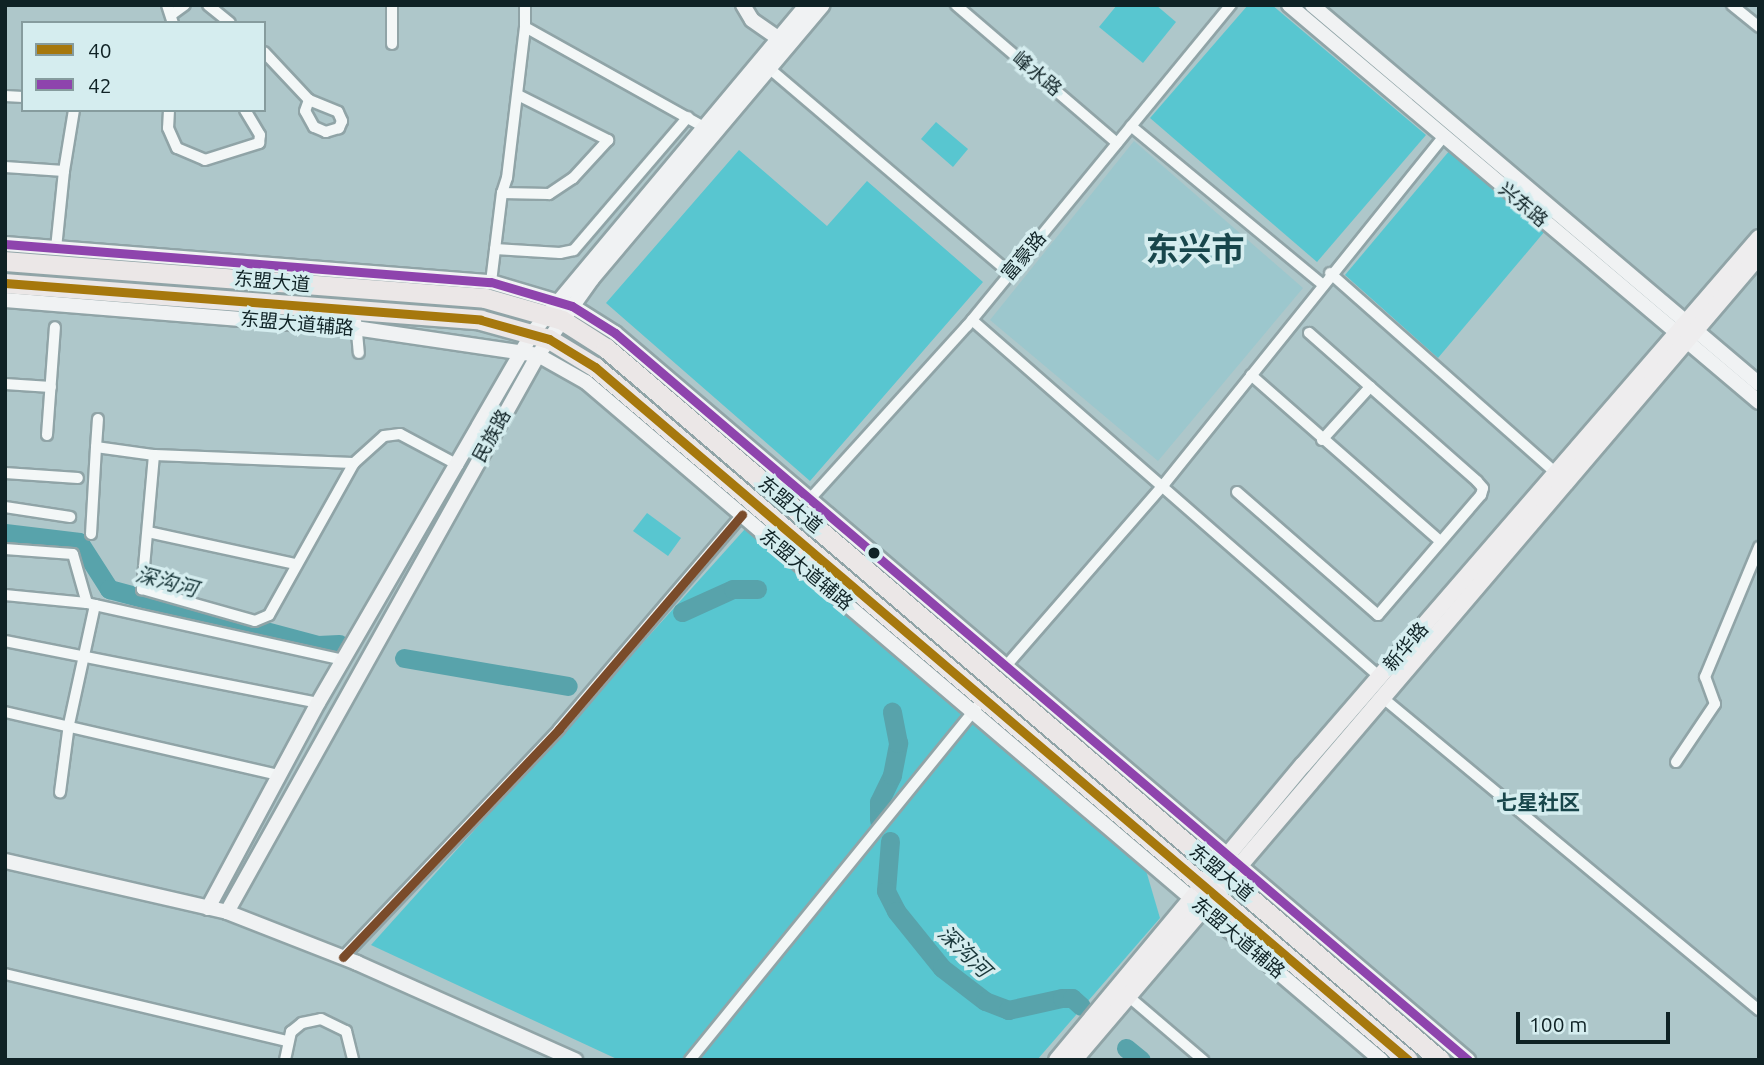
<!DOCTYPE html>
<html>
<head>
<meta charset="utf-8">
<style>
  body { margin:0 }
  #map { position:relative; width:1764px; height:1065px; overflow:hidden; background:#aec7ca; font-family:Ubuntu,"Noto Sans SC",sans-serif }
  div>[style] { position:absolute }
  .built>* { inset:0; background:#9cc7cd }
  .green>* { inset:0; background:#58c6d0 }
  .river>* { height:19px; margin:-9.5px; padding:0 9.5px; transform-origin:9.5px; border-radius:9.5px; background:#58a3ab }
  .roads { filter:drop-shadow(2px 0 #90a4a7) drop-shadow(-2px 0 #90a4a7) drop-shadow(0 2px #90a4a7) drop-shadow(0 -2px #90a4a7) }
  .street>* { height:10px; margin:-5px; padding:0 5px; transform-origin:5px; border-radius:5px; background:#f3f7f7 }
  .secondary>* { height:14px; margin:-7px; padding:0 7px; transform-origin:7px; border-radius:7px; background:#f0f2f3 }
  .primary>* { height:16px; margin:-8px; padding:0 8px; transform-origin:8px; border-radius:8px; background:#eeedee }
  .highway>* { height:19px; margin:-9.5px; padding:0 9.5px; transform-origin:9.5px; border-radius:9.5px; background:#ebe7e7 }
  .bus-1>* { height:9px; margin:-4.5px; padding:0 4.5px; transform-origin:4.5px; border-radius:4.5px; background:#a6780d }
  .bus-2>* { height:9px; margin:-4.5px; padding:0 4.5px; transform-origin:4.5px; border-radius:4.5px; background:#8e44ad }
  .bus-3>* { height:9px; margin:-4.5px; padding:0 4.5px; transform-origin:4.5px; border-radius:4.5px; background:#7a4b2a }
  .dots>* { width:19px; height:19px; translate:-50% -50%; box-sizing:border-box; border:4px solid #d5edef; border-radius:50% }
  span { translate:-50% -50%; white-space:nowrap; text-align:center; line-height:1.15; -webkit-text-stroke:7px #d5edef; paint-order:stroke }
  .street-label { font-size:19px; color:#0f2225 }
  .water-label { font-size:21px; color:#1a383b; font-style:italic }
  .neighbourhood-label { font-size:21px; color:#18464b; font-weight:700 }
  .town-label { font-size:33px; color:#18464b; font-weight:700 }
  .frame { position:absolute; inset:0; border:7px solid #0f2225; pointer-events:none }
  .legend { position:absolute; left:21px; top:21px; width:245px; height:91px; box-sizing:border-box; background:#d5edef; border:2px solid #869c9e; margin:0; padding:9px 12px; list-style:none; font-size:21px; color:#0f2225 }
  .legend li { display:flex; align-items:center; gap:14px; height:35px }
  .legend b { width:35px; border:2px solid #869c9e }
  .scale { position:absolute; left:1516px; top:1012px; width:154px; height:32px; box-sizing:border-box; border:4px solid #0f2225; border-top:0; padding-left:9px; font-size:21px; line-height:24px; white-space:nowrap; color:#0f2225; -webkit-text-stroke:5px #d5edef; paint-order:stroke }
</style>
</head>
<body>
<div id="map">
  <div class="built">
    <div style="clip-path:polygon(1134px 141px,1303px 288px,1158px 461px,990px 320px)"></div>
  </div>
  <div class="green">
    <div style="clip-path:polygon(1117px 5px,1156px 5px,1176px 22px,1143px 63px,1099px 27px)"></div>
    <div style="clip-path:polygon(1248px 5px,1272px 5px,1426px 135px,1317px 262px,1150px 118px)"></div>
    <div style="clip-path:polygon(936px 122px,968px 149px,953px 167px,921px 139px)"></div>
    <div style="clip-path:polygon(739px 150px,827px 226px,867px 181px,983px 282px,810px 481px,606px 303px)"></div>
    <div style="clip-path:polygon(1450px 150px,1545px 231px,1438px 358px,1345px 275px)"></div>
    <div style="clip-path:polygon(647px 513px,681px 538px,668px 556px,633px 531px)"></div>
    <div style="clip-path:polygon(745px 529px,1145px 867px,1160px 918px,1037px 1060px,619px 1060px,371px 945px)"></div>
  </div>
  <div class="river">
    <div style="left:5px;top:533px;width:75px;rotate:6.9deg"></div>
    <div style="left:79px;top:542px;width:56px;rotate:57.4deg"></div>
    <div style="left:109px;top:589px;width:216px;rotate:15deg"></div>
    <div style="left:318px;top:645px;width:21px;rotate:-3deg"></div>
    <div style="left:682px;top:612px;width:56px;rotate:-24.3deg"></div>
    <div style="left:733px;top:589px;width:24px"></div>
    <div style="left:404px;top:658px;width:166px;rotate:9.7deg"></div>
    <div style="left:879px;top:820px;width:18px;rotate:-90deg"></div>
    <div style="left:879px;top:802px;width:30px;rotate:-64deg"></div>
    <div style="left:892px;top:775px;width:33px;rotate:-79deg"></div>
    <div style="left:898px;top:743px;width:32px;rotate:-101deg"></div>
    <div style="left:890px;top:841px;width:50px;rotate:94.6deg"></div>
    <div style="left:886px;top:891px;width:22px;rotate:63deg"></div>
    <div style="left:896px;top:911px;width:73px;rotate:51.1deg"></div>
    <div style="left:942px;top:968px;width:54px;rotate:37.5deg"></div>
    <div style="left:985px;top:1001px;width:25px;rotate:21deg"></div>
    <div style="left:1008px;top:1010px;width:55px;rotate:-12.5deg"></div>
    <div style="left:1062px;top:998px;width:10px"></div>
    <div style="left:1072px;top:998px;width:12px;rotate:42deg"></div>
    <div style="left:1126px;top:1048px;width:19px;rotate:39deg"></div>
  </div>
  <div class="roads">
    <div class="street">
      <div style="left:167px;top:5px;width:19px;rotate:72deg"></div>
      <div style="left:208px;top:5px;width:28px;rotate:39deg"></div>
      <div style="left:525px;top:5px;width:22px;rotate:90deg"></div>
      <div style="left:525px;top:27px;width:203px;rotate:29.2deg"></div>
      <div style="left:956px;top:5px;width:212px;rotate:40.6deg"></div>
      <div style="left:1732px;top:5px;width:35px;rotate:39deg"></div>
      <div style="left:171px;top:15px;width:17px;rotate:-36deg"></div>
      <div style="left:392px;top:44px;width:39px;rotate:-90deg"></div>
      <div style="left:264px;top:52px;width:66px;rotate:46.8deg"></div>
      <div style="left:309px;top:100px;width:31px;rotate:22deg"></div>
      <div style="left:338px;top:112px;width:10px;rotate:66deg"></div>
      <div style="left:342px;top:121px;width:8px;rotate:113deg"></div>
      <div style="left:339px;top:128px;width:14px;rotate:163deg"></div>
      <div style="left:326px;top:132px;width:13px;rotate:-157deg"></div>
      <div style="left:314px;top:127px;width:18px;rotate:-119deg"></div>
      <div style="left:305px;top:111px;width:12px;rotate:-70deg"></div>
      <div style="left:770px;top:69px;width:315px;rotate:40.4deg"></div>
      <div style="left:518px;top:95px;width:101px;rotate:26.6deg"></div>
      <div style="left:608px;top:140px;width:52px;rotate:132.6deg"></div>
      <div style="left:573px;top:178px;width:29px;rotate:146deg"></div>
      <div style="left:549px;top:194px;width:47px;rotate:-178.8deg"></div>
      <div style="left:502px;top:193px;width:16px;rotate:-72deg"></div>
      <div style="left:507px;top:178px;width:152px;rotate:-83.2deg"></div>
      <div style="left:5px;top:96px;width:18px;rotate:3deg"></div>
      <div style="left:169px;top:110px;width:18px;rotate:93deg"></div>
      <div style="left:168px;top:128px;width:22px;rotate:66deg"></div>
      <div style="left:177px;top:148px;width:30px;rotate:23deg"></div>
      <div style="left:205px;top:160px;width:57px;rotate:-17.5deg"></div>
      <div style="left:259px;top:143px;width:8px;rotate:-83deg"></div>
      <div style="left:260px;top:135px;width:29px;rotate:-121deg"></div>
      <div style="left:1131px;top:126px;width:248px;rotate:39.6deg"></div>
      <div style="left:5px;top:167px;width:59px;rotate:3.9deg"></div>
      <div style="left:64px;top:171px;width:77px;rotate:95.9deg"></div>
      <div style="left:64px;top:171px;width:62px;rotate:-80.7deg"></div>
      <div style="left:495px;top:249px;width:65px;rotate:3.5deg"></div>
      <div style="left:560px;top:253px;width:14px;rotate:-12deg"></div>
      <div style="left:574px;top:250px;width:175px;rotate:-49.4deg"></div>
      <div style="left:1330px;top:273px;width:302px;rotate:41.5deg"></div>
      <div style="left:491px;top:282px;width:90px;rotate:-83deg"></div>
      <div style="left:972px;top:320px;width:542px;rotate:41.19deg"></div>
      <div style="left:356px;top:321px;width:32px;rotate:85deg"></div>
      <div style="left:1251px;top:375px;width:252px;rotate:41.3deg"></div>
      <div style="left:5px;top:384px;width:46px;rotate:3.7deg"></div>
      <div style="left:47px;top:435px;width:108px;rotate:-85.8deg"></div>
      <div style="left:1322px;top:440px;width:72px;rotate:-47.8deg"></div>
      <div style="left:96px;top:447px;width:28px;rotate:-86deg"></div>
      <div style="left:154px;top:455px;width:135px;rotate:95.1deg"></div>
      <div style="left:142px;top:589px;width:117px;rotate:15.8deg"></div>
      <div style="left:255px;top:621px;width:15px;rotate:-23deg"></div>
      <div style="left:269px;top:615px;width:174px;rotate:-60.8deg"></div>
      <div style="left:354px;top:463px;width:40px;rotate:-42deg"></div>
      <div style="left:384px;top:436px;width:16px;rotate:-7deg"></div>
      <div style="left:400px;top:434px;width:66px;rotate:28.1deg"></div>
      <div style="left:5px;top:473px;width:73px;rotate:3.9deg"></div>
      <div style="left:1237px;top:492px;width:187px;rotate:41.1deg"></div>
      <div style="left:1378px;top:615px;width:158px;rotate:-49.4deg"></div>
      <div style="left:1481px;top:495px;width:7px;rotate:-74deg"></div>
      <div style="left:1483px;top:488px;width:9px;rotate:-131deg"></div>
      <div style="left:1477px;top:481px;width:224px;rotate:-138.6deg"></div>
      <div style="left:810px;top:499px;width:234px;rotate:-47.8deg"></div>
      <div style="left:967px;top:326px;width:416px;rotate:-50.6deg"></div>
      <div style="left:5px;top:507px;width:66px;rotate:8.7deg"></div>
      <div style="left:148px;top:532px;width:150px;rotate:12.3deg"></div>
      <div style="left:91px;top:534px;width:87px;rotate:-86.7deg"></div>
      <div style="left:96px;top:447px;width:59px;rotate:7.9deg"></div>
      <div style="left:154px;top:455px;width:200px;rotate:2.3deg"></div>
      <div style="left:5px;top:549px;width:68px;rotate:4.2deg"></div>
      <div style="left:73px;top:554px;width:51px;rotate:74.1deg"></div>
      <div style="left:87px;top:603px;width:8px;rotate:14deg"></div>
      <div style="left:95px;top:605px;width:122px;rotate:102.3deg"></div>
      <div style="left:69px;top:724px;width:69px;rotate:97.5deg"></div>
      <div style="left:5px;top:595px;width:82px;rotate:5.6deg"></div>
      <div style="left:95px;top:605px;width:254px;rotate:12.5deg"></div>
      <div style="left:5px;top:641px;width:319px;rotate:11.2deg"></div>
      <div style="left:1006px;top:666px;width:242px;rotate:-49deg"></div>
      <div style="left:1165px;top:483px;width:442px;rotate:-51.2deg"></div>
      <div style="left:1383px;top:698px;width:489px;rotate:39.7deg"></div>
      <div style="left:5px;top:712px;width:280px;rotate:13deg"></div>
      <div style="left:1676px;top:762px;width:70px;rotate:-56.1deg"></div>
      <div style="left:1715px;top:704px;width:29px;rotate:-110deg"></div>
      <div style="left:1705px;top:677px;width:141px;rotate:-67.4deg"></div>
      <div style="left:343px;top:957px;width:314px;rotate:-46.5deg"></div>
      <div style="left:559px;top:729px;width:282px;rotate:-49.5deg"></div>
      <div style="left:5px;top:974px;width:289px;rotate:13.4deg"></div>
      <div style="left:1128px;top:996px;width:99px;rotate:40.5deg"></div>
      <div style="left:285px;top:1060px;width:29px;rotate:-78deg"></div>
      <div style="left:291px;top:1032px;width:14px;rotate:-39deg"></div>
      <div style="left:302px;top:1023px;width:19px;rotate:-12deg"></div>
      <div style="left:321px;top:1019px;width:28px;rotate:26deg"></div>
      <div style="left:346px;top:1031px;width:30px;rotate:76deg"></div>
      <div style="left:690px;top:1060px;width:456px;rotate:-50.9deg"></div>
    </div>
    <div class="secondary">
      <div style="left:743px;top:5px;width:17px;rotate:59deg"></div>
      <div style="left:752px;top:20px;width:32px;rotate:35deg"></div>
      <div style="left:1289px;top:5px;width:615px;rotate:40.19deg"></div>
      <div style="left:1312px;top:5px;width:586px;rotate:40.29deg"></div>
      <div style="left:5px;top:244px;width:487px;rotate:4.5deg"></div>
      <div style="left:491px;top:282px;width:84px;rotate:16.5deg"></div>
      <div style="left:572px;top:306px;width:51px;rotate:32.1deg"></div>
      <div style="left:615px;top:333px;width:1121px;rotate:40.44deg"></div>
      <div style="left:5px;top:300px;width:351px;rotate:4.6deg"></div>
      <div style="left:355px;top:328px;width:185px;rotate:8.4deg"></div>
      <div style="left:538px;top:355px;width:55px;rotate:29.4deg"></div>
      <div style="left:586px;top:382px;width:1045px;rotate:40.46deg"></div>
      <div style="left:5px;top:861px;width:228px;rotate:12.9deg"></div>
      <div style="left:227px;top:912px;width:140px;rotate:21.4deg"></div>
      <div style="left:357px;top:963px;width:239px;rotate:24deg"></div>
      <div style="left:208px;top:908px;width:233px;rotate:-61.8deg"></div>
      <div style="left:318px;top:703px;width:429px;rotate:-59.9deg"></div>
      <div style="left:533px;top:332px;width:426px;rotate:-50.1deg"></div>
      <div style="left:227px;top:912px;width:638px;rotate:-60.82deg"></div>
      <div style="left:538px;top:355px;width:93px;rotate:-54.6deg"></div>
      <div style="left:592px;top:279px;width:358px;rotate:-49.9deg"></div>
    </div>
    <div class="primary">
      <div style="left:1057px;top:1060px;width:384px;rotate:-50.2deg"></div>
      <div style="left:1303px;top:765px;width:697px;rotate:-49.13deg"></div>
      <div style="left:1074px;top:1060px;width:1056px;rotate:-49.57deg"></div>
    </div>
    <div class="highway">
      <div style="left:5px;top:261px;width:481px;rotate:4.4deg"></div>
      <div style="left:485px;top:298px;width:80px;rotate:15.9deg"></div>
      <div style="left:562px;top:320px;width:52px;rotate:32.5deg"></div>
      <div style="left:606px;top:348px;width:1097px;rotate:40.49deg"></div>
      <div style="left:5px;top:283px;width:477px;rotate:4.4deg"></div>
      <div style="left:481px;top:320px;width:71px;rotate:15.6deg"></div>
      <div style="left:549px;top:339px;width:54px;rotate:31.3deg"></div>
      <div style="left:595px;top:367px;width:1068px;rotate:40.44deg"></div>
    </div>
  </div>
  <div class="bus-1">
    <div style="left:5px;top:283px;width:477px;rotate:4.4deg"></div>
    <div style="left:481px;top:320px;width:71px;rotate:15.6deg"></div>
    <div style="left:549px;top:339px;width:54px;rotate:31.3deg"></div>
    <div style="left:595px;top:367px;width:1068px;rotate:40.44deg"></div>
  </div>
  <div class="bus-2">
    <div style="left:5px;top:244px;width:487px;rotate:4.5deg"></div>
    <div style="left:491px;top:282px;width:84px;rotate:16.5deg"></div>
    <div style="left:572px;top:306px;width:51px;rotate:32.1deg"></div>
    <div style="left:615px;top:333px;width:1121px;rotate:40.44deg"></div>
  </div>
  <div class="bus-3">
    <div style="left:343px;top:957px;width:314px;rotate:-46.5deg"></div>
    <div style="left:559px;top:729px;width:282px;rotate:-49.5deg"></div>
  </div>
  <div class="dots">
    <div style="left:874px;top:553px;background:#0f2225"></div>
  </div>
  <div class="street-label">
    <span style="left:1037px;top:74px;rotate:40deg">峰水路</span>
    <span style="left:1523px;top:205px;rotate:40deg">兴东路</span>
    <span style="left:1024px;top:256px;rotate:-50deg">富豪路</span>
    <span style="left:272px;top:282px;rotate:5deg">东盟大道</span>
    <span style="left:297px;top:324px;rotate:5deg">东盟大道辅路</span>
    <span style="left:492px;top:436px;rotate:-61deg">民族路</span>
    <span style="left:790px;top:505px;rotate:40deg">东盟大道</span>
    <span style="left:806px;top:570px;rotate:40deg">东盟大道辅路</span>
    <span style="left:1406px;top:647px;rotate:-49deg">新华路</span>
    <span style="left:1221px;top:873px;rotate:40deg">东盟大道</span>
    <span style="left:1238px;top:938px;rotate:40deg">东盟大道辅路</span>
  </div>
  <div class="water-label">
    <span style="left:167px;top:581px;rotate:15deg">深沟河</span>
    <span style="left:965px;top:951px;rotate:44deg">深沟河</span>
  </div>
  <div class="neighbourhood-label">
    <span style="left:1538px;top:802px">七星社区</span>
  </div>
  <div class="town-label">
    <span style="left:1195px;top:249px">东兴市</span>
  </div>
  <div class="frame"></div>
  <ul class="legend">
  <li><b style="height:9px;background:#a6780d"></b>40</li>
  <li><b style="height:9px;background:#8e44ad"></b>42</li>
  </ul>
  <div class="scale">100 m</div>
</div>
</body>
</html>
